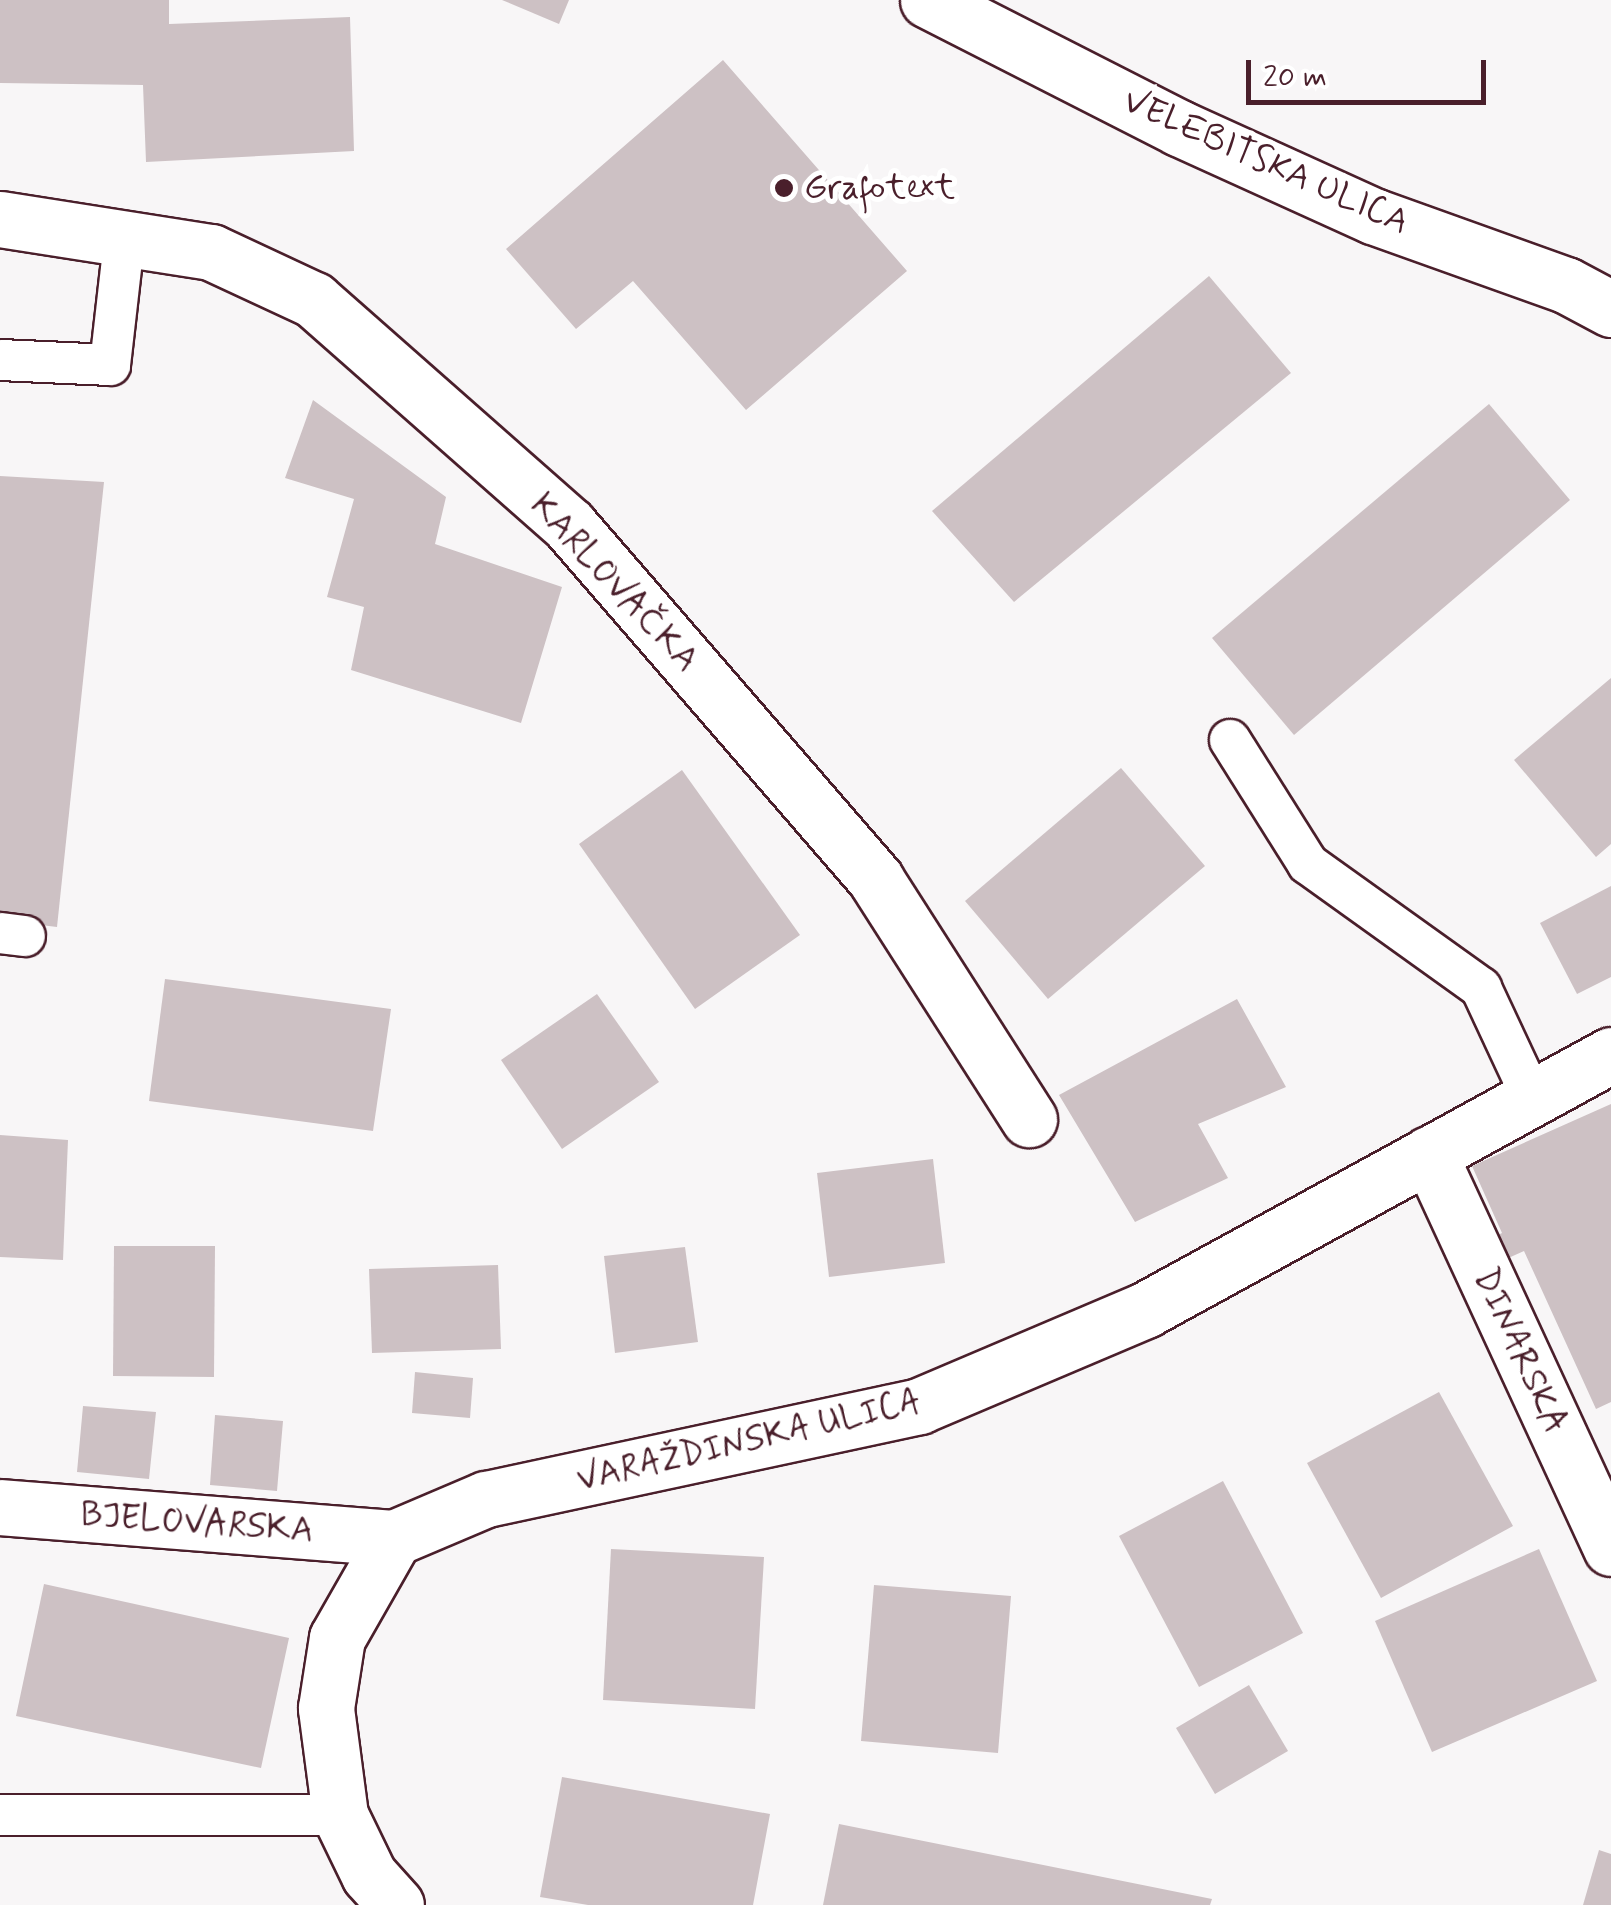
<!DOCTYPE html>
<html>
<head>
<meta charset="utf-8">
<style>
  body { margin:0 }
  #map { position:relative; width:1611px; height:1905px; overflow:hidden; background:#f8f6f7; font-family:Mynerve,sans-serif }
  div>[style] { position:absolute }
  .building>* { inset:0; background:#cdc1c4 }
  .roads { filter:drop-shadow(2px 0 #4a1f2b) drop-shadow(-2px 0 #4a1f2b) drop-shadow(0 2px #4a1f2b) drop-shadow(0 -2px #4a1f2b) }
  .service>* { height:40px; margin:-20px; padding:0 20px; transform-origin:20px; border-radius:20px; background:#fff }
  .minor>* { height:55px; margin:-27.5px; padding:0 27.5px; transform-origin:27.5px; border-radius:27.5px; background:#fff }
  .dots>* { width:28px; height:28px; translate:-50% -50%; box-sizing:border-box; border:5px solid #fff; border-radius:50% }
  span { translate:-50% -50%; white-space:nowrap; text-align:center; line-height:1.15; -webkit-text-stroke:10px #fff; paint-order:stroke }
  .street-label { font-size:35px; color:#4a1f2b }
  .poi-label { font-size:35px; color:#4a1f2b }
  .left { translate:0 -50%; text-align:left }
  .scale { position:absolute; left:1246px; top:60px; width:240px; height:45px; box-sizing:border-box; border:5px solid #4a1f2b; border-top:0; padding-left:12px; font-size:30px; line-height:35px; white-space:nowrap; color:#4a1f2b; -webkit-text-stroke:8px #fff; paint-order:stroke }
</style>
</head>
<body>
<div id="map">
  <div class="building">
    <div style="clip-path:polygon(0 0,169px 0,169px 24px,350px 17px,354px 151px,146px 162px,143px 85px,0 83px)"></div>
    <div style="clip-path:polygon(502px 0,569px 0,559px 24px)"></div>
    <div style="clip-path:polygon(723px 60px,907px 271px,746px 410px,633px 281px,576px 329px,506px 249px)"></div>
    <div style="clip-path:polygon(1209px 276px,1291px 373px,1014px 602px,932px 511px)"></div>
    <div style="clip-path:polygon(313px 400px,446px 497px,435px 544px,562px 587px,521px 723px,351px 670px,364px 607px,327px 597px,354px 499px,285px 478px)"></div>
    <div style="clip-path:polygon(1489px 404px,1570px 500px,1294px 735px,1212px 638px)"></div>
    <div style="clip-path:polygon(0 476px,104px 482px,57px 927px,0 920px)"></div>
    <div style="clip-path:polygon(1611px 678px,1611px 844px,1596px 857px,1514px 760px)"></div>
    <div style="clip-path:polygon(1121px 768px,1205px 866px,1048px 999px,965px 901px)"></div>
    <div style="clip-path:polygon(682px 770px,800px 935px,695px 1009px,579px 844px)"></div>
    <div style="clip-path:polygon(1611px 886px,1611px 977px,1577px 994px,1540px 923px)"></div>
    <div style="clip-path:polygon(165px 979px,391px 1009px,373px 1131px,149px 1101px)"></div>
    <div style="clip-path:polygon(597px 994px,659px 1082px,562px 1149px,501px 1060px)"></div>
    <div style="clip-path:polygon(1237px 999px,1286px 1087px,1198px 1124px,1228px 1178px,1135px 1222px,1059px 1095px)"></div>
    <div style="clip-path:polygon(1611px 1104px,1611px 1402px,1596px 1409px,1524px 1251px,1495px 1264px,1484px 1242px,1502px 1233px,1472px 1166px)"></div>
    <div style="clip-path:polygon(0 1135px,68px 1140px,63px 1260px,0 1257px)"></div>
    <div style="clip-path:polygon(933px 1159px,945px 1263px,829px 1277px,817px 1173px)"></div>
    <div style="clip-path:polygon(114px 1246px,215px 1246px,214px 1377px,113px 1376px)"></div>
    <div style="clip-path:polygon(685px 1247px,698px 1342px,615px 1353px,604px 1256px)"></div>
    <div style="clip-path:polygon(498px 1265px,501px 1349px,372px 1353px,369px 1269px)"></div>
    <div style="clip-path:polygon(415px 1372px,473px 1378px,470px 1418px,412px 1413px)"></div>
    <div style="clip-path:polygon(1439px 1392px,1513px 1526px,1381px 1598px,1307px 1463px)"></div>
    <div style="clip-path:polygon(83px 1406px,156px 1412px,149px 1479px,77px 1472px)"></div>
    <div style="clip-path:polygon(215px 1415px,283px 1421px,277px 1491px,210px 1485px)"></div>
    <div style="clip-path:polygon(1223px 1481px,1303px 1633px,1199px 1687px,1119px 1536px)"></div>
    <div style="clip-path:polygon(611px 1549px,764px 1557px,755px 1709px,603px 1700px)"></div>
    <div style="clip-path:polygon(1539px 1549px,1597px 1681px,1432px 1752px,1375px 1621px)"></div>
    <div style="clip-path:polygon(44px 1584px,289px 1638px,261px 1768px,16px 1716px)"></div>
    <div style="clip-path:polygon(874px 1585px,1011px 1596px,998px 1753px,861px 1741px)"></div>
    <div style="clip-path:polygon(1249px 1685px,1288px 1751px,1215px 1794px,1176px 1728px)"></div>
    <div style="clip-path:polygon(562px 1777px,770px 1814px,753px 1905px,588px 1905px,540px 1897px)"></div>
    <div style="clip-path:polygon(839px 1824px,1212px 1899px,1210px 1905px,823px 1905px)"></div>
    <div style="clip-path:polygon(1599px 1850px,1611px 1854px,1611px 1905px,1583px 1905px)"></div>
  </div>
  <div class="roads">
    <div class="service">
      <div style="left:0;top:360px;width:110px;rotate:2.6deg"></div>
      <div style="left:110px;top:365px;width:133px;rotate:-83.5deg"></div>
      <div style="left:1230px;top:740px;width:146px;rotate:57.8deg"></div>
      <div style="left:1308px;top:864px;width:213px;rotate:35.6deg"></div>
      <div style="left:1481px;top:988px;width:118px;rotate:65deg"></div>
      <div style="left:0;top:933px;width:25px;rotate:7deg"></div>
      <div style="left:0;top:1815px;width:340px"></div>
    </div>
    <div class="minor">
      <div style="left:928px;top:0;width:282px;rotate:27deg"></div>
      <div style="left:1179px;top:128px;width:213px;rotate:24.4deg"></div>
      <div style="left:1373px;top:216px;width:205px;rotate:19.7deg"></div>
      <div style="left:1566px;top:285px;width:51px;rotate:28.1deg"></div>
      <div style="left:0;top:219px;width:214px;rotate:8.9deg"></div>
      <div style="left:211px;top:252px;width:114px;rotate:25deg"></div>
      <div style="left:314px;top:300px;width:340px;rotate:41.4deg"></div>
      <div style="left:569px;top:525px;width:469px;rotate:49.1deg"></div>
      <div style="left:876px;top:880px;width:284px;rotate:57.4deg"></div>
      <div style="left:1429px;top:1154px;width:434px;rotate:65.2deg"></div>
      <div style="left:0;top:1507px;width:395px;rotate:4.5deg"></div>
      <div style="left:396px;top:1905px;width:40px;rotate:-132deg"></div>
      <div style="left:369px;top:1875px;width:67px;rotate:-115.8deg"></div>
      <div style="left:340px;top:1815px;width:108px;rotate:-97.5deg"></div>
      <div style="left:326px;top:1708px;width:71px;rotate:-81.1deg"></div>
      <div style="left:337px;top:1638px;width:115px;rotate:-60.3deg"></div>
      <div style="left:394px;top:1538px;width:100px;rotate:-23deg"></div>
      <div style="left:486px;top:1499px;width:443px;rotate:-12.1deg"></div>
      <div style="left:919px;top:1406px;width:246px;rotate:-23deg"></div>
      <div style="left:1145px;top:1310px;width:531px;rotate:-28.69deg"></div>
    </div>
  </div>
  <div class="dots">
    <div style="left:784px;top:188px;background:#4a1f2b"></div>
  </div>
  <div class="street-label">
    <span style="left:1266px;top:162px;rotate:24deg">VELEBITSKA ULICA</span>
    <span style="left:614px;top:583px;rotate:47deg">KARLOVAČKA</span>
    <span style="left:1520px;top:1351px;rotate:65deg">DINARSKA</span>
    <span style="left:749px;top:1441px;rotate:-13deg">VARAŽDINSKA ULICA</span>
    <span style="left:197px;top:1523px;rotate:4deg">BJELOVARSKA</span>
  </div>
  <div class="poi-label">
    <span class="left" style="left:804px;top:188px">Grafotext</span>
  </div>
  <div class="scale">20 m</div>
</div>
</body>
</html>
